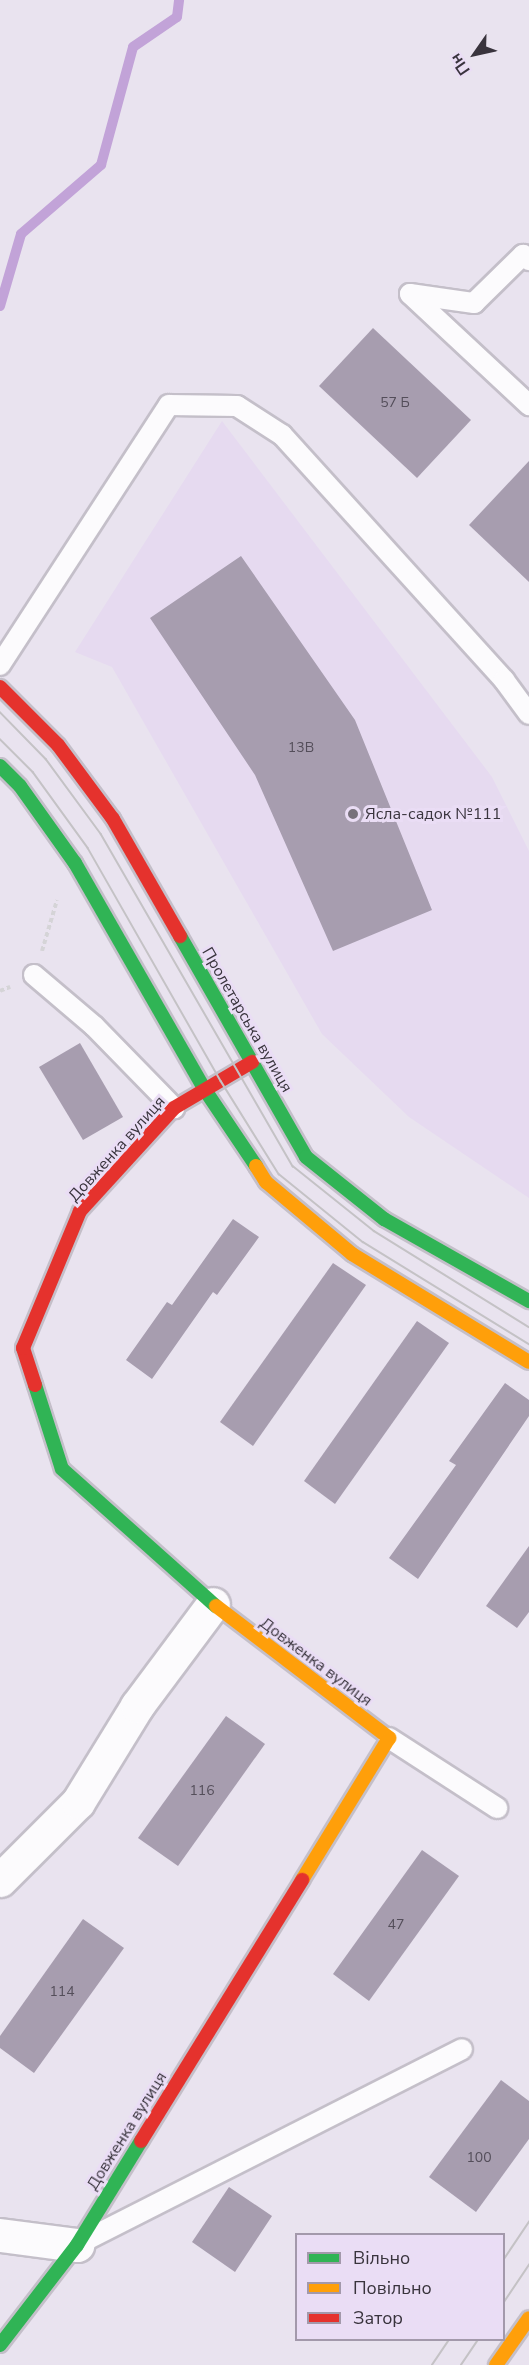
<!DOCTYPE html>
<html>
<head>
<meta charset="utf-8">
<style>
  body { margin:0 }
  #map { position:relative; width:529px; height:2365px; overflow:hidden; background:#e9e3ef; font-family:"Nunito Sans",sans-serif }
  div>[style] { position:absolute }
  .built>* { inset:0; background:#e6daf0 }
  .stream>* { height:10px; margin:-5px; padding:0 5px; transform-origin:5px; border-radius:5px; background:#c2a3d8 }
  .building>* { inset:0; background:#a79daf }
  .path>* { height:4px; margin-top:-2px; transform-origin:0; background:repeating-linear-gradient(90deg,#d5d4d7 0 4.5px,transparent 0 7.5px) }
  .roads { filter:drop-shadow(2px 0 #c4bfc9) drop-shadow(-2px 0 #c4bfc9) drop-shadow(0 2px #c4bfc9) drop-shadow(0 -2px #c4bfc9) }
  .lane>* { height:20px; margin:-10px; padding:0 10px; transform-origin:10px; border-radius:10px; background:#fcfbfd }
  .street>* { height:33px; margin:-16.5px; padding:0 16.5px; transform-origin:16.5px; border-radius:16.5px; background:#fcfbfd }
  .fast>* { height:14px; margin:-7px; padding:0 7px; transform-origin:7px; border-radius:7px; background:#30b455 }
  .slow>* { height:14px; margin:-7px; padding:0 7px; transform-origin:7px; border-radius:7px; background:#ff9f0a }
  .jam>* { height:14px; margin:-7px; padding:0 7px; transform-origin:7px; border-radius:7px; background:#e5322d }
  .tram>* { height:1.5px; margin:-0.75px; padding:0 0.75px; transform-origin:0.75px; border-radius:0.75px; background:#c4c2c5 }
  .dots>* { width:16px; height:16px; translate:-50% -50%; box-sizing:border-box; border:3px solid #eaddf5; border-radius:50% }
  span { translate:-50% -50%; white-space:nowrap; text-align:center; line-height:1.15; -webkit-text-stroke:6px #eaddf5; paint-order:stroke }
  .number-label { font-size:14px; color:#544e5a }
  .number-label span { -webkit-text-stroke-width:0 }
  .poi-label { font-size:16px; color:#39343d }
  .left { translate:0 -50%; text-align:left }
  .street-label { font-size:16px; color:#39343d }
  .legend { position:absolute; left:295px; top:2233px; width:210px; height:108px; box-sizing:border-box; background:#eaddf5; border:2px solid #a399ab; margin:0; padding:8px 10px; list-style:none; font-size:18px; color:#39343d }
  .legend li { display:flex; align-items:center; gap:12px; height:30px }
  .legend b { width:30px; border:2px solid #a399ab }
  .north { position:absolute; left:445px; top:24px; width:60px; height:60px; -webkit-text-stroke:4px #eaddf5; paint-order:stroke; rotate:236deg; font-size:16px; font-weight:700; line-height:24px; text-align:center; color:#39343d }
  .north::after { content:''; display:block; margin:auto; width:21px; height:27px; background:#39343d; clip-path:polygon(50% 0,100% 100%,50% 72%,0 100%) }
</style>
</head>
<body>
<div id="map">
  <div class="built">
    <div style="clip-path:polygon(222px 421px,492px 777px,529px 851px,529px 1198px,409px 1117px,322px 1034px,112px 667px,75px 652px)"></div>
  </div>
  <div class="stream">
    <div style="left:0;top:306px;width:75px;rotate:-73.7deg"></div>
    <div style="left:21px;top:234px;width:106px;rotate:-40.8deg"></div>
    <div style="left:101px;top:165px;width:122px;rotate:-74.8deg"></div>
    <div style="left:133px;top:47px;width:53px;rotate:-34.3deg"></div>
    <div style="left:177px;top:17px;width:17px;rotate:-83deg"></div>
  </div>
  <div class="building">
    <div style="clip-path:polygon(373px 328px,471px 420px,417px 478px,319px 386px)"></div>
    <div style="clip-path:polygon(529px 461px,529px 582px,469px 525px)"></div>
    <div style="clip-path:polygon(241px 556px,355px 720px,432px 910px,333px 951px,255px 775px,150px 618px)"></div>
    <div style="clip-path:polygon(80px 1043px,123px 1117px,83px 1140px,39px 1067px)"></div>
    <div style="clip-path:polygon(233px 1219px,259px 1237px,217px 1295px,213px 1292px,152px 1379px,126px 1360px,167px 1302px,172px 1305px)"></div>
    <div style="clip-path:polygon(333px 1263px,366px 1285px,253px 1446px,220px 1422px)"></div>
    <div style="clip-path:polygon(417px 1321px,449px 1343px,335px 1504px,304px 1481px)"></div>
    <div style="clip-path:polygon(505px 1383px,529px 1400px,529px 1416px,418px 1579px,389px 1558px,456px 1465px,449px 1461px)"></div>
    <div style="clip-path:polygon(529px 1546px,529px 1612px,517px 1628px,486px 1606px)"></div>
    <div style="clip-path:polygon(226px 1716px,265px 1744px,178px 1866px,138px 1838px)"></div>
    <div style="clip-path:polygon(422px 1850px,459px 1876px,369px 2001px,333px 1974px)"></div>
    <div style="clip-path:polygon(83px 1919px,124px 1948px,34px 2073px,0 2048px,0 2036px)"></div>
    <div style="clip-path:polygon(501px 2080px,529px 2101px,529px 2139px,476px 2212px,429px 2177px)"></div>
    <div style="clip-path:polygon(229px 2187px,272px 2216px,235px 2272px,192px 2242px)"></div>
  </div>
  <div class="path">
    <div style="left:42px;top:951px;width:53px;rotate:-73.6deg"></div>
    <div style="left:0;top:991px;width:11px;rotate:-22deg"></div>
  </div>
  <div class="roads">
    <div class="lane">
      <div style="left:410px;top:294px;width:163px;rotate:43deg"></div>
      <div style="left:410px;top:294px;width:65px;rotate:8deg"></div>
      <div style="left:474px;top:303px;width:69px;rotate:-44.4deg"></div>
      <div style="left:523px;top:255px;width:8px;rotate:40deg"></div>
      <div style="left:0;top:665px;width:310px;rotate:-57deg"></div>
      <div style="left:169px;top:405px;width:68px;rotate:0.8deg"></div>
      <div style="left:237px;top:406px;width:54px;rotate:32.8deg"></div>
      <div style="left:282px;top:435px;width:331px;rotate:47.8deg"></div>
      <div style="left:504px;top:680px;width:42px;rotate:53.7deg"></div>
      <div style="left:34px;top:975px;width:79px;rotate:40.4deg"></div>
      <div style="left:94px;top:1026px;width:115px;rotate:45.7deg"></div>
      <div style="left:389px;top:1738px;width:129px;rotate:32.9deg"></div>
      <div style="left:82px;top:2242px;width:426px;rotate:-26.9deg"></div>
    </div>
    <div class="street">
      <div style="left:0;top:1880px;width:110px;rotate:-45deg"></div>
      <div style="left:78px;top:1802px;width:113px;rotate:-58.4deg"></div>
      <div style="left:137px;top:1706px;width:127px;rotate:-53.3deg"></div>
      <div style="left:0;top:2235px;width:78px;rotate:7.4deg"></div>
    </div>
    <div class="fast">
      <div style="left:0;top:766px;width:28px;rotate:45deg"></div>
      <div style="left:20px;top:786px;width:95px;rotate:54.5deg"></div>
      <div style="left:75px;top:863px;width:262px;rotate:60.2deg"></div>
      <div style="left:205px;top:1090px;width:92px;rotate:56.1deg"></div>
      <div style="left:180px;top:936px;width:254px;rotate:60.3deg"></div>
      <div style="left:306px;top:1157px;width:100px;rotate:38.5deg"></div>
      <div style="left:384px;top:1219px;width:167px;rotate:29.5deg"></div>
      <div style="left:35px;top:1385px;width:88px;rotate:72.2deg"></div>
      <div style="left:62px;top:1469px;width:206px;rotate:41.7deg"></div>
      <div style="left:0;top:2345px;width:126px;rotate:-52.4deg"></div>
      <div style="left:77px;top:2245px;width:122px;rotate:-58.4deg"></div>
    </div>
    <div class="slow">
      <div style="left:256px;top:1166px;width:19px;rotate:58deg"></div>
      <div style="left:266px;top:1182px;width:112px;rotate:39.9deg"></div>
      <div style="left:352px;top:1254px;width:207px;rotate:31.4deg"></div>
      <div style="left:216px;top:1606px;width:218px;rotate:37.3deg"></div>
      <div style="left:389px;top:1738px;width:167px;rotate:121.5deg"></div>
      <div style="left:496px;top:2365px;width:57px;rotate:-54.9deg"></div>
    </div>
    <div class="jam">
      <div style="left:0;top:687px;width:82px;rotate:45deg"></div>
      <div style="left:58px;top:745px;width:92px;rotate:53.4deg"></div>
      <div style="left:113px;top:819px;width:135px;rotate:60.2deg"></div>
      <div style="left:35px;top:1385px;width:39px;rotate:-108deg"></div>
      <div style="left:23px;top:1348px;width:148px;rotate:-67.4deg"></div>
      <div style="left:80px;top:1211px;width:139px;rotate:-47.6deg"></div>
      <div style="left:174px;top:1108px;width:91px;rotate:-30.5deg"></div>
      <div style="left:141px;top:2141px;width:307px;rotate:-58.3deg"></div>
    </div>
  </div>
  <div class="tram">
    <div style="left:0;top:712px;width:66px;rotate:45.6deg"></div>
    <div style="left:46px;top:759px;width:93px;rotate:53.7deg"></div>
    <div style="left:101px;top:834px;width:384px;rotate:60deg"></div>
    <div style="left:293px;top:1166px;width:104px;rotate:38.7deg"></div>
    <div style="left:374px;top:1231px;width:182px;rotate:31.8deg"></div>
    <div style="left:0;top:739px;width:47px;rotate:45deg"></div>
    <div style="left:33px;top:772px;width:94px;rotate:54.1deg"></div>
    <div style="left:88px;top:848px;width:268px;rotate:60.3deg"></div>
    <div style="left:221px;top:1081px;width:110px;rotate:58.1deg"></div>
    <div style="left:279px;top:1174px;width:108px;rotate:39deg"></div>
    <div style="left:363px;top:1242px;width:195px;rotate:31.6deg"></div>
    <div style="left:504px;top:2259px;width:45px;rotate:-56deg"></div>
    <div style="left:504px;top:2302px;width:45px;rotate:-56deg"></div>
    <div style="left:432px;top:2365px;width:30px;rotate:-56deg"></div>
    <div style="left:461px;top:2365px;width:30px;rotate:-56deg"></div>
  </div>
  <div class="dots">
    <div style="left:353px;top:814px;background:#77717b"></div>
  </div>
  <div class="number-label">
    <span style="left:395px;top:403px">57 Б</span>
    <span style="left:301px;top:748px">13В</span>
    <span style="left:202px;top:1791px">116</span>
    <span style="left:396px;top:1925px">47</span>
    <span style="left:62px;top:1992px">114</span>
    <span style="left:479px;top:2158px">100</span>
  </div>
  <div class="poi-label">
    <span class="left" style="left:365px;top:814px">Ясла-садок №111</span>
  </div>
  <div class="street-label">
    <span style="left:247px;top:1020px;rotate:60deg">Пролетарська вулиця</span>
    <span style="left:117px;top:1149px;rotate:-48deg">Довженка вулиця</span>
    <span style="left:316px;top:1662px;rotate:37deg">Довженка вулиця</span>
    <span style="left:127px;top:2131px;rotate:-58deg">Довженка вулиця</span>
  </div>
  <ul class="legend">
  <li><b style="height:8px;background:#30b455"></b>Вільно</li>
  <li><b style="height:8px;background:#ff9f0a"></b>Повільно</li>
  <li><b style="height:8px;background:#e5322d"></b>Затор</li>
  </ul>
  <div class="north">Пн</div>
</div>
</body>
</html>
